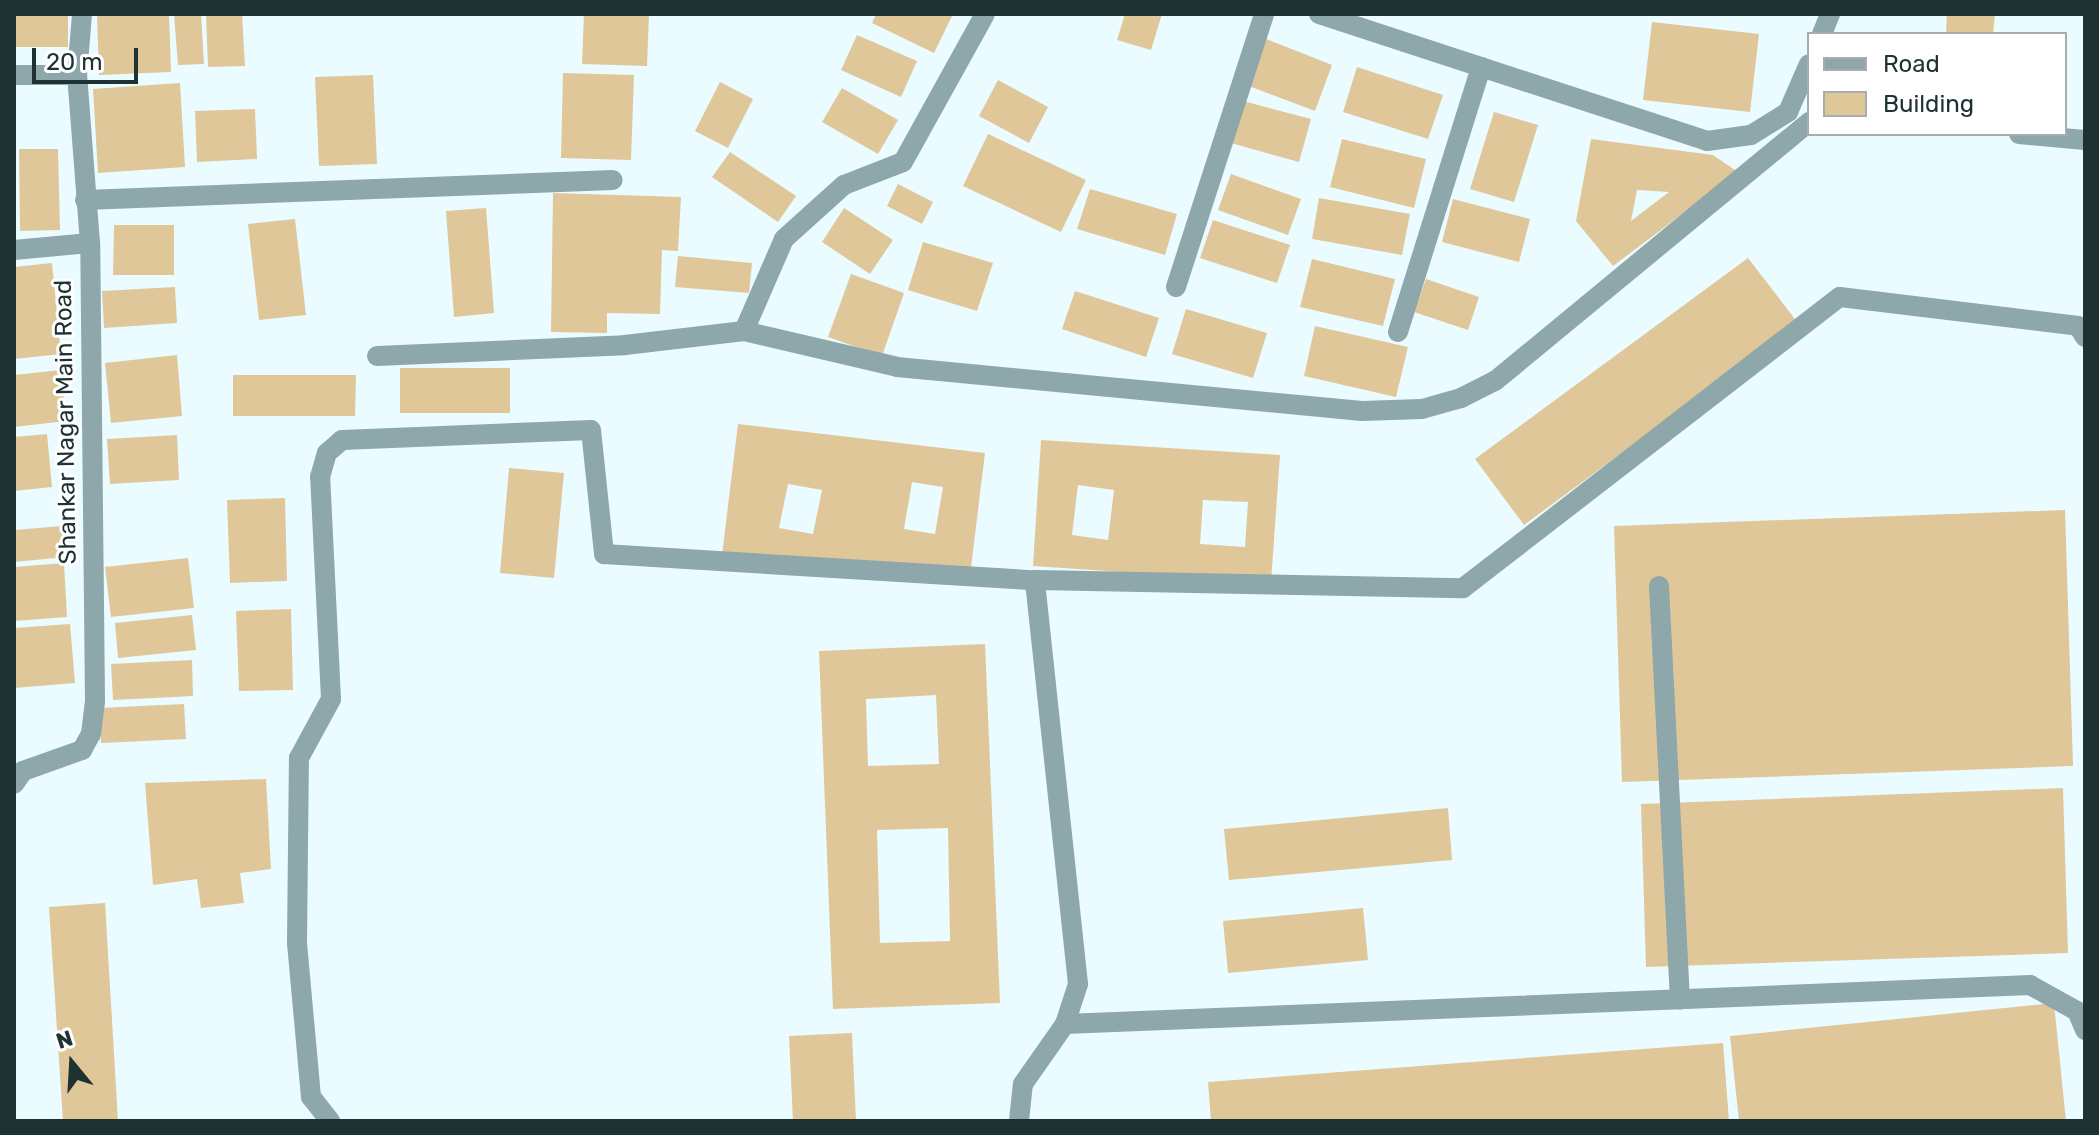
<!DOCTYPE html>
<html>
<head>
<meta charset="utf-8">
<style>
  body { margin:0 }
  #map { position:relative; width:2099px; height:1135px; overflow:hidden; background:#eafcff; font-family:Rubik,sans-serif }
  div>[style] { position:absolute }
  .building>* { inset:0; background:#e0c79a }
  .lane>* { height:20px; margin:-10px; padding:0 10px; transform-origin:10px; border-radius:10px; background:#8da7ab }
  .street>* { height:20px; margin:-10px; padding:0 10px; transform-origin:10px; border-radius:10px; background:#8da7ab }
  span { translate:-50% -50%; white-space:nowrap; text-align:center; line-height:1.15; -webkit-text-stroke:6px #fff; paint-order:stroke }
  .street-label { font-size:24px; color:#1e3133 }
  .frame { position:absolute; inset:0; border:16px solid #1e3133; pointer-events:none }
  .legend { position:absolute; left:1807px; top:32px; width:260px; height:104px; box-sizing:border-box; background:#fff; border:2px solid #a5adad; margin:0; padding:10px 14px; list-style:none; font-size:24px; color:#1e3133 }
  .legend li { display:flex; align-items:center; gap:16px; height:40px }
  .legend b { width:40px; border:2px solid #a5adad }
  .north { position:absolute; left:32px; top:1023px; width:80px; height:80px; -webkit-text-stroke:6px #fff; paint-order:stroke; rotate:342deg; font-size:22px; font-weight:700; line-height:32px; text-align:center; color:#1e3133 }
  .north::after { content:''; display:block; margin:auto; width:28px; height:36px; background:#1e3133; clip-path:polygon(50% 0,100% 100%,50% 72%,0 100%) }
  .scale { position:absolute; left:32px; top:48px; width:106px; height:36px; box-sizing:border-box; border:4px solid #1e3133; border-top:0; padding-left:10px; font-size:24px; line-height:28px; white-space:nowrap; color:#1e3133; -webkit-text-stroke:6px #fff; paint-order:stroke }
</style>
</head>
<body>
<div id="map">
  <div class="building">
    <div style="clip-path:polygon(68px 14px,68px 47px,14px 47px,14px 15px)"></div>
    <div style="clip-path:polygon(97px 14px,169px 14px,171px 72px,99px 75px)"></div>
    <div style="clip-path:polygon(174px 14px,201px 14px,204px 64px,178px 65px)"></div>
    <div style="clip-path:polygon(206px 14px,242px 14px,245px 66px,208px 67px)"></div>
    <div style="clip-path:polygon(584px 14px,649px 14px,647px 66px,582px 64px)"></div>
    <div style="clip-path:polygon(876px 14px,953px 14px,934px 53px,872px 23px)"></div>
    <div style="clip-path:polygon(1125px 14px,1162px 14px,1151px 50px,1117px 40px)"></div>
    <div style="clip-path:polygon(1947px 14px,1995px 14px,1993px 34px,1946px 34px)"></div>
    <div style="clip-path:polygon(1652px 22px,1759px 34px,1750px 112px,1643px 100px)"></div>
    <div style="clip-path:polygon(857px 35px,917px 61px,901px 97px,841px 70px)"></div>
    <div style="clip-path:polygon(1264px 38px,1332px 65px,1315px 111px,1246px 85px)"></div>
    <div style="clip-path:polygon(1357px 67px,1443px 95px,1428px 139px,1343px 112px)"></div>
    <div style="clip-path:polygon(563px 73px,634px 75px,631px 160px,561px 158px)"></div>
    <div style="clip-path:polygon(373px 75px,377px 164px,319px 166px,315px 77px)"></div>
    <div style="clip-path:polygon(998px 80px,1048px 107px,1029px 143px,979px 116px)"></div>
    <div style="clip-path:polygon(720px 82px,753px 99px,728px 148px,695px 131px)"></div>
    <div style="clip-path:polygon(180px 83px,185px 167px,98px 173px,93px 89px)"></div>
    <div style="clip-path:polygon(842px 88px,898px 120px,878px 154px,822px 122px)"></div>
    <div style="clip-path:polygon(1243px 101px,1311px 119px,1299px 162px,1231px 143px)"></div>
    <div style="clip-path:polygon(255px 109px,257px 159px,197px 162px,195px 111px)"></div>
    <div style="clip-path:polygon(1494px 112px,1538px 125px,1514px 202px,1470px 189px)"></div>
    <div style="clip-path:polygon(988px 134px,1086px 180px,1061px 232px,963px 186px)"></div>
    <div style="clip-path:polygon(1342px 139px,1426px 159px,1414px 208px,1330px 187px)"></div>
    <div style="clip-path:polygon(evenodd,1591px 139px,1713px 155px,1738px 172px,1613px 266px,1576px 221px,1591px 139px,1637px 190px,1669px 192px,1631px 221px,1637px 190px)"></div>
    <div style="clip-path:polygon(19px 149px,58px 149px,60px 230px,20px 231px)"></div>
    <div style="clip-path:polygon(730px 152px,796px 196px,778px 222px,712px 177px)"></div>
    <div style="clip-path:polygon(1231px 174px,1301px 199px,1288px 235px,1218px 210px)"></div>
    <div style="clip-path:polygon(898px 184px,933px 202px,922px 224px,887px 206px)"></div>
    <div style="clip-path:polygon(1090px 189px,1177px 214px,1165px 255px,1077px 229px)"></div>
    <div style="clip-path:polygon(553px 193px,681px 197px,678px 251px,662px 250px,660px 314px,607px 313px,607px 333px,551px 332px)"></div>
    <div style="clip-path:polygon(1319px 198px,1410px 214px,1402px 255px,1312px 239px)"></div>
    <div style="clip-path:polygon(1453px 199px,1530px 219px,1519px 262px,1442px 242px)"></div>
    <div style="clip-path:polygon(486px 208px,494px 313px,454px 317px,446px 211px)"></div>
    <div style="clip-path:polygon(844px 208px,893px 240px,870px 274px,822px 242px)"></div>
    <div style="clip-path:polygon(295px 219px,306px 315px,259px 320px,248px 224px)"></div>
    <div style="clip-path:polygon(1213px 220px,1290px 245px,1277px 283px,1200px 258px)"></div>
    <div style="clip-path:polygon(114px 225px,174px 225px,174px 275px,113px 275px)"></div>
    <div style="clip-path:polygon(923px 242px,993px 263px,977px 311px,908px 290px)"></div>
    <div style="clip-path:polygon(678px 256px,752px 263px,749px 293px,675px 287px)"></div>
    <div style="clip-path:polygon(1748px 258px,1798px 323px,1524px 525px,1475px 459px)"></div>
    <div style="clip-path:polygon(1312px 259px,1395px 279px,1383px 326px,1300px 307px)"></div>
    <div style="clip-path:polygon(52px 263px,61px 354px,14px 359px,14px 267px)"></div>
    <div style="clip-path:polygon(851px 274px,904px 293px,882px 356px,828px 337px)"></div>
    <div style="clip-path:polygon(1426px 279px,1479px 297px,1468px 330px,1414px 312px)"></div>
    <div style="clip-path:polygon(175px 287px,177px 323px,104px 328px,102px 291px)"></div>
    <div style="clip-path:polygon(1075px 291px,1159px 318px,1146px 357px,1062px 329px)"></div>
    <div style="clip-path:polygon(1186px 309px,1267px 333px,1253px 378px,1172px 354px)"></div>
    <div style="clip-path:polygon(1315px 326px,1408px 347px,1396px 397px,1304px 376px)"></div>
    <div style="clip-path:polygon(177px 355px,182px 416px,111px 423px,105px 363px)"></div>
    <div style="clip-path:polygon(400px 368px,510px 368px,510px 413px,400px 413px)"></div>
    <div style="clip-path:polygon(61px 370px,66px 421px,14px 427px,14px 375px)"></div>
    <div style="clip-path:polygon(233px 375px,356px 375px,355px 416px,233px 416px)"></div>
    <div style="clip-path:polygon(evenodd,738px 424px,985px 453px,969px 584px,722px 555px,738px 424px,912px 482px,943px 487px,935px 534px,904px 529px,912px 482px,738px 424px,788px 484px,822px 490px,813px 534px,779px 528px,788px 484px)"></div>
    <div style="clip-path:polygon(47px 434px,52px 487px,14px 491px,14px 437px)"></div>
    <div style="clip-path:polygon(177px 435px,179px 480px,110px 484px,107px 439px)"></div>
    <div style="clip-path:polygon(evenodd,1041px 440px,1280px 455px,1271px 582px,1033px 566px,1041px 440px,1078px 485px,1114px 490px,1108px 540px,1072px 535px,1078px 485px,1041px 440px,1203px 500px,1248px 502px,1245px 547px,1200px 544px,1203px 500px)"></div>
    <div style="clip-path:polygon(509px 468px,564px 473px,554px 578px,500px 573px)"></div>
    <div style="clip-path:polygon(285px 498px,287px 581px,230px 583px,227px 500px)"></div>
    <div style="clip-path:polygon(2065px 510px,2073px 766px,1622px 782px,1614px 526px)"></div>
    <div style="clip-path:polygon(74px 525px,77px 556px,14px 562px,14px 530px)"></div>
    <div style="clip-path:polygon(188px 558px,194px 608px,111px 617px,105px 567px)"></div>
    <div style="clip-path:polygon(64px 563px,67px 617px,14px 621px,14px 567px)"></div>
    <div style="clip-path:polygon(291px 609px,293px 690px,239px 691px,236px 611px)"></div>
    <div style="clip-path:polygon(192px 615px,196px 650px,118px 658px,115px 623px)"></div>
    <div style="clip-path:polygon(70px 624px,75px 683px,14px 688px,14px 628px)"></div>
    <div style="clip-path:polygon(evenodd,985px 644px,1000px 1003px,833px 1009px,819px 651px,985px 644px,936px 695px,939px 764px,868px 766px,866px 699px,936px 695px,985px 644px,948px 828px,950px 941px,880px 943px,877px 830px,948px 828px)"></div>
    <div style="clip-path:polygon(192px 660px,193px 696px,113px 700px,111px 664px)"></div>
    <div style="clip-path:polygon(184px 704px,186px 739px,101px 743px,100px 708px)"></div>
    <div style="clip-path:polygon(266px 779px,271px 869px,240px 873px,244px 903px,201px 908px,197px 879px,153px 885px,145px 783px)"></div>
    <div style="clip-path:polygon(2063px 788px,2068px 953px,1646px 967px,1641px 804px)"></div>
    <div style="clip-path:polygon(1448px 808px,1452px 860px,1229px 880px,1224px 829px)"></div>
    <div style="clip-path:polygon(105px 903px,118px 1121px,63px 1121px,49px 907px)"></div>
    <div style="clip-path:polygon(1363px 908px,1368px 960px,1228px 973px,1223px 921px)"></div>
    <div style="clip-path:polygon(2054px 1003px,2066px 1121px,1739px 1121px,1730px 1036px)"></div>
    <div style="clip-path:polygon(852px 1033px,856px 1121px,793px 1121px,789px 1036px)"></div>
    <div style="clip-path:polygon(1723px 1043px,1729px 1121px,1211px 1121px,1208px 1082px)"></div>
  </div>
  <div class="lane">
    <div style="left:1659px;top:586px;width:414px;rotate:87.1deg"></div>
    <div style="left:1065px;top:1024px;width:966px;rotate:-2.31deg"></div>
    <div style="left:2030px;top:985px;width:54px;rotate:29deg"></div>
    <div style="left:2077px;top:1011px;width:21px;rotate:67deg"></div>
    <div style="left:330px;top:1121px;width:31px;rotate:-128deg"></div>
    <div style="left:311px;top:1097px;width:155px;rotate:-95.2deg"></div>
    <div style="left:297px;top:943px;width:185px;rotate:-89.4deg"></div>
    <div style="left:299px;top:758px;width:67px;rotate:-61.5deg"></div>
    <div style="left:331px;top:699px;width:222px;rotate:-92.8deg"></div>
    <div style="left:320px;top:477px;width:25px;rotate:-74deg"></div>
    <div style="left:327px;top:453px;width:20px;rotate:-41deg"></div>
    <div style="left:342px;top:440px;width:249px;rotate:-2.3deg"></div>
    <div style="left:591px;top:430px;width:125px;rotate:84deg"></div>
    <div style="left:604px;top:554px;width:432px;rotate:3.5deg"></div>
    <div style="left:1035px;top:580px;width:428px;rotate:1.1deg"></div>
    <div style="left:1463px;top:588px;width:476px;rotate:-37.7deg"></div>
    <div style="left:1840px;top:297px;width:240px;rotate:6.9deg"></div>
    <div style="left:2078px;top:326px;width:13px;rotate:58deg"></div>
    <div style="left:1019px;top:1121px;width:37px;rotate:-84deg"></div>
    <div style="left:1023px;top:1084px;width:73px;rotate:-55deg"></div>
    <div style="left:1065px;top:1024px;width:42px;rotate:-72deg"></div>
    <div style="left:1078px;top:984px;width:406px;rotate:-96.1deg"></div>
  </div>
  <div class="street">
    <div style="left:1319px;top:14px;width:408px;rotate:18.1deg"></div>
    <div style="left:1707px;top:141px;width:44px;rotate:-7.8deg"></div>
    <div style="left:1751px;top:135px;width:44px;rotate:-31.9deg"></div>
    <div style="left:1788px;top:112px;width:52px;rotate:-66.4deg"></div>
    <div style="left:1822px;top:34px;width:22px;rotate:-68deg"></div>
    <div style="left:14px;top:75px;width:63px"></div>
    <div style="left:2019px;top:134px;width:66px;rotate:5.2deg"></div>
    <div style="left:85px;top:200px;width:528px;rotate:-2.17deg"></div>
    <div style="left:14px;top:250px;width:76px;rotate:-5.3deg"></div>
    <div style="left:1176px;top:287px;width:287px;rotate:-72.1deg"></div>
    <div style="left:744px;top:331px;width:157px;rotate:13.2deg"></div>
    <div style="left:897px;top:367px;width:467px;rotate:5.4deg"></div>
    <div style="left:1362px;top:411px;width:60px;rotate:-1.9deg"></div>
    <div style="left:1422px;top:409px;width:41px;rotate:-15.8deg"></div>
    <div style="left:1461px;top:398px;width:38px;rotate:-27deg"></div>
    <div style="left:1495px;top:381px;width:407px;rotate:-39.5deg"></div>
    <div style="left:1398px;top:332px;width:278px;rotate:-72.6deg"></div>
    <div style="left:377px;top:356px;width:248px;rotate:-2.5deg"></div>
    <div style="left:625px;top:345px;width:120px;rotate:-6.7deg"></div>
    <div style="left:744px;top:331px;width:100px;rotate:-66.5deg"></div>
    <div style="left:784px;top:239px;width:81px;rotate:-42deg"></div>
    <div style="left:844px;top:185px;width:63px;rotate:-21.3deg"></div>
    <div style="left:903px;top:162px;width:169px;rotate:-61deg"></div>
    <div style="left:14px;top:784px;width:16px;rotate:-55deg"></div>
    <div style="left:23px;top:771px;width:63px;rotate:-19.6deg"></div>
    <div style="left:82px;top:750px;width:18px;rotate:-61deg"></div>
    <div style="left:91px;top:734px;width:33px;rotate:-83deg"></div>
    <div style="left:95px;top:701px;width:458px;rotate:-90.6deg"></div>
    <div style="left:90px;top:243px;width:169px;rotate:-94.4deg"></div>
    <div style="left:77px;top:75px;width:61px;rotate:-85.3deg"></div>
  </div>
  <div class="street-label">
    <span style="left:66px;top:422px;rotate:-91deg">Shankar Nagar Main Road</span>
  </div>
  <div class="frame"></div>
  <ul class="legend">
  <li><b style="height:10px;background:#8da7ab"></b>Road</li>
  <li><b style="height:22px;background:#e0c79a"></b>Building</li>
  </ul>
  <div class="north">N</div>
  <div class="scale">20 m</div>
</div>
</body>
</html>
